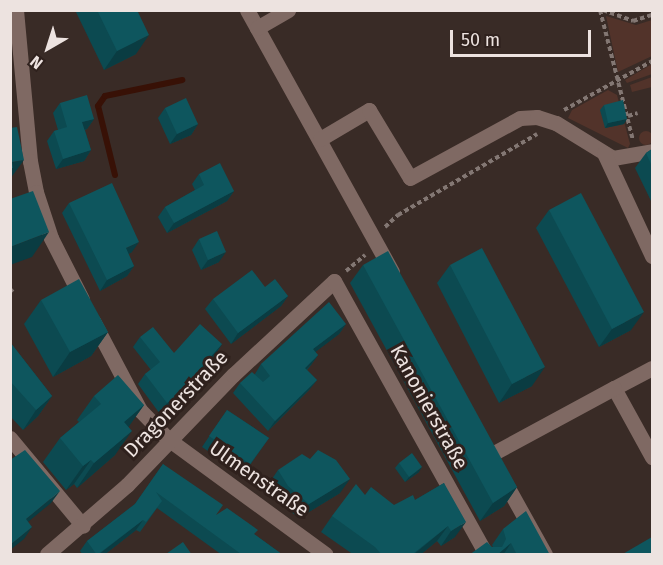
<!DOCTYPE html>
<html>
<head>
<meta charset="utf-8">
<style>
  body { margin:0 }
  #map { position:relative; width:663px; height:565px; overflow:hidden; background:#392b26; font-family:"Fira Sans",sans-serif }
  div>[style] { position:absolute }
  .green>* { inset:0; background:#52332a }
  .round { border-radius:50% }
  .stream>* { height:6px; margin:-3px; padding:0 3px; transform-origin:3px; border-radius:3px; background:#381106 }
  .path>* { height:4px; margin-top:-2px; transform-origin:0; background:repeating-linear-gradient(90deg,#837773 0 4.5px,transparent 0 7.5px) }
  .minor>* { height:15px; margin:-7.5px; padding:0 7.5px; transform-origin:7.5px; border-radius:7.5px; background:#7f6963 }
  .wall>* { inset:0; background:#0c4a51 }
  .shaded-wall>* { inset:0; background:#0a3c42 }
  .building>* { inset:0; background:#0e565e }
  span { translate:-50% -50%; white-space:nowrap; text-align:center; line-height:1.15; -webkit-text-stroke:6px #2f211d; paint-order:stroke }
  .street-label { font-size:20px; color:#ede3e0 }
  .frame { position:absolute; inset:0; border:12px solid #ede3e0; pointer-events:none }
  .north { position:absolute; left:18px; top:18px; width:60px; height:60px; -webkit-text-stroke:4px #2f211d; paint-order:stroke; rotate:219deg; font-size:16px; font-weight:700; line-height:24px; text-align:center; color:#ede3e0 }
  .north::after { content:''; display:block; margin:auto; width:21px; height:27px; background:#ede3e0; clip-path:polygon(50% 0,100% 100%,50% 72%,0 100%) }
  .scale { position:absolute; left:450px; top:30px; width:141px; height:27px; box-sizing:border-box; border:3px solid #ede3e0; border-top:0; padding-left:8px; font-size:18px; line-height:21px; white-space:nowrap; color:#ede3e0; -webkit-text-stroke:4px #2f211d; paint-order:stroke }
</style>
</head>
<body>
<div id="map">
  <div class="green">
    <div style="clip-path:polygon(606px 16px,636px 25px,652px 20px,652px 56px,618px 72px)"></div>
    <div style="clip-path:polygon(652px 64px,652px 74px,627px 83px,625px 80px)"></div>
    <div style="clip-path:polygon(652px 77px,652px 87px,632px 92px,630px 85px)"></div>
    <div style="clip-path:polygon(608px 90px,617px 95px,630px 144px,628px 148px,568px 118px,572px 110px)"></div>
    <div class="round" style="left:639px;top:131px;width:14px;height:14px"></div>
  </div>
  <div class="stream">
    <div style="left:115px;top:175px;width:71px;rotate:-103.8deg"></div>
    <div style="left:98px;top:106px;width:12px;rotate:-55deg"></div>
    <div style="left:105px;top:96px;width:79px;rotate:-11.7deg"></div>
  </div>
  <div class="path">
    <div style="left:600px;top:10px;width:134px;rotate:75.8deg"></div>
    <div style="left:603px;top:10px;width:32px;rotate:20deg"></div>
    <div style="left:633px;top:21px;width:20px;rotate:-18deg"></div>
    <div style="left:564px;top:110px;width:101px;rotate:-29.1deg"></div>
    <div style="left:628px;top:116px;width:10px;rotate:-17deg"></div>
    <div style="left:385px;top:227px;width:18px;rotate:-43deg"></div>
    <div style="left:398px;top:215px;width:161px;rotate:-30.2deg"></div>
    <div style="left:346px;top:271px;width:25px;rotate:-40deg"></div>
    <div style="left:10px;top:289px;width:4px;rotate:45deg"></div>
  </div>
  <div class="minor">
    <div style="left:16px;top:10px;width:152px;rotate:84.7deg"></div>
    <div style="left:30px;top:161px;width:32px;rotate:79deg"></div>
    <div style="left:36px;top:192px;width:48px;rotate:71.9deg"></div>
    <div style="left:51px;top:238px;width:68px;rotate:63.1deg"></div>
    <div style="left:247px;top:10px;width:299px;rotate:61deg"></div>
    <div style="left:257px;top:28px;width:36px;rotate:-30deg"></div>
    <div style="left:320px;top:139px;width:57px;rotate:-30.6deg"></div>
    <div style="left:369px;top:110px;width:79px;rotate:58.9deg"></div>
    <div style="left:410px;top:178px;width:125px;rotate:-28.6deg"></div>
    <div style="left:520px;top:118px;width:17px;rotate:-3deg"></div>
    <div style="left:537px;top:117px;width:20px;rotate:18deg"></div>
    <div style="left:556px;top:123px;width:67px;rotate:31.6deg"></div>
    <div style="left:613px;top:158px;width:40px;rotate:-10deg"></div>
    <div style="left:604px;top:153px;width:114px;rotate:65deg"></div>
    <div style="left:93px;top:321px;width:101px;rotate:62.2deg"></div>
    <div style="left:140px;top:410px;width:40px;rotate:46deg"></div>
    <div style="left:168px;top:439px;width:195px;rotate:36.2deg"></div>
    <div style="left:652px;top:368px;width:43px;rotate:152.2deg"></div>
    <div style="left:614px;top:388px;width:79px;rotate:61.2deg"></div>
    <div style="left:10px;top:438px;width:114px;rotate:50.3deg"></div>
    <div style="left:490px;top:455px;width:141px;rotate:-28.4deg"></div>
    <div style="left:503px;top:479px;width:86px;rotate:60.8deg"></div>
    <div style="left:47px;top:554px;width:106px;rotate:-40.8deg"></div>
    <div style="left:127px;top:485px;width:153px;rotate:-46.1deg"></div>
    <div style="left:233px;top:375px;width:138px;rotate:-42.9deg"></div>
    <div style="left:334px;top:281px;width:312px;rotate:60.9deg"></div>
  </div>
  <div class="wall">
    <div style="clip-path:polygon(75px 10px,137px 10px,136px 54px,104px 70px)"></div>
    <div style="clip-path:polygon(60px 103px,94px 119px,87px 129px,85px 130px,91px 150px,84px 161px,56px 169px,47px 141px,54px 131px,58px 130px,53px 113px)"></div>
    <div style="clip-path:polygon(604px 105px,624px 124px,605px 128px,600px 110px)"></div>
    <div style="clip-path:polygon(165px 108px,198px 124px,191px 135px,170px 144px,158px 118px)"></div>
    <div style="clip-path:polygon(652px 149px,652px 203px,635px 168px,646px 153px)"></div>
    <div style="clip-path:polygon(199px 174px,234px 191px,227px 201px,167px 233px,158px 217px,165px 207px,195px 190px,192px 184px)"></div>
    <div style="clip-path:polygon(69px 203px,132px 252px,128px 254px,134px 266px,127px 276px,100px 291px,62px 213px)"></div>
    <div style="clip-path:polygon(549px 210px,631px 330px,599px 347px,536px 228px)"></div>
    <div style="clip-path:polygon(199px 239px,219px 262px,201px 270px,192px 250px)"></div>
    <div style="clip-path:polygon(363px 265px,517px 487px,504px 506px,480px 521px,350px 283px)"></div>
    <div style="clip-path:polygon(450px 265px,532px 386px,499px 403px,437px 283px)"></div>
    <div style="clip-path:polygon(265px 287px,288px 296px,281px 306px,231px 344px,205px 309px,213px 299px)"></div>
    <div style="clip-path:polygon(41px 300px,108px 332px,91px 356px,53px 377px,24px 324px)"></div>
    <div style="clip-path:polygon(346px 324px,339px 334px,315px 352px,318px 355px,311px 365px,307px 370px,317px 380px,309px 390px,268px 431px,233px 393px,240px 383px,255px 374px,261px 364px)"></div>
    <div style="clip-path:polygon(140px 337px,174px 353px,222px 344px,215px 355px,193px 379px,195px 382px,188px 392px,160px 414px,138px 384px,145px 374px,151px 370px,133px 347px)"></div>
    <div style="clip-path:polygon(10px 342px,52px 396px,38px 416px,23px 430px,10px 416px)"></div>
    <div style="clip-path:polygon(94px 396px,144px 405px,128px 427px,115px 455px,77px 488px,74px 484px,66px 490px,43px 462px,60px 438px,79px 422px,77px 420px)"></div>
    <div style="clip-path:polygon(227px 410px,269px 438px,243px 475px,202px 447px)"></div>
    <div style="clip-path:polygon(399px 463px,419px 472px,405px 482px,395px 468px)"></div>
    <div style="clip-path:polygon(163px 464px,216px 515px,254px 534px,283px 555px,222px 555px,157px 508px,140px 532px,136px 530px,104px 555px,83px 555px,80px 551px,87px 541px,135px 504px)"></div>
    <div style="clip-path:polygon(278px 470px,340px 493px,299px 518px,277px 501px,268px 485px)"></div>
    <div style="clip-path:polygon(444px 483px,455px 537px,441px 546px,437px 541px,420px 555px,354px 555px,321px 532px,332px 516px,365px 495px,394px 505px,415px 500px)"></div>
    <div style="clip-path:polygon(503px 529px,550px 555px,469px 555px,493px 547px,492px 545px)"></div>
  </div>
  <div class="shaded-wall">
    <div style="clip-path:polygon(149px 35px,136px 54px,104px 70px,117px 51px)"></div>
    <div style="clip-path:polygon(94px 119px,87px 129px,75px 132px,82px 122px)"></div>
    <div style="clip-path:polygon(627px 119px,624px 124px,605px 128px,608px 123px)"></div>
    <div style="clip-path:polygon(198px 124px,191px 135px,170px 144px,177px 134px)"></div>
    <div style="clip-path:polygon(91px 150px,84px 161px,56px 169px,63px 159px)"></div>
    <div style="clip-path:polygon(24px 160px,10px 179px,10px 165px,12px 162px)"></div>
    <div style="clip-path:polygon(234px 191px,227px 201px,167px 233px,174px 223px)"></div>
    <div style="clip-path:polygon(49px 232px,32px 257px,10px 265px,10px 247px)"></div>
    <div style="clip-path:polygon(139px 242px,132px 252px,119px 259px,126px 248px)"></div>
    <div style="clip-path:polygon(226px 252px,219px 262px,201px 270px,208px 260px)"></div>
    <div style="clip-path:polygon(134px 266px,127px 276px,100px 291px,107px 280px)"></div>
    <div style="clip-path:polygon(288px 296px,281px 306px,231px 344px,238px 333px)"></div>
    <div style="clip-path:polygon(644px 312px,631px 330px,599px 347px,612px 329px)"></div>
    <div style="clip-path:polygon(346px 324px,339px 334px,306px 359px,313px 349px)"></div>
    <div style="clip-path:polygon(108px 332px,91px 356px,53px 377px,70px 352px)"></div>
    <div style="clip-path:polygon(222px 344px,215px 355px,185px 388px,192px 378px)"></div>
    <div style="clip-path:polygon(318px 355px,311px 365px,298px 378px,305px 368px)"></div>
    <div style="clip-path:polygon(545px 367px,532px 386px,499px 403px,512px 384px)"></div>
    <div style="clip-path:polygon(317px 380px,309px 390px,268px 431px,275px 421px)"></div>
    <div style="clip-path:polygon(195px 382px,188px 392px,160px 414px,167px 403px)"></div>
    <div style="clip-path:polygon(52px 396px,38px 416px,23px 430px,36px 410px)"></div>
    <div style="clip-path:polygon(144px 405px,127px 429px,124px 422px)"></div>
    <div style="clip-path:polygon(132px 431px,115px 455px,77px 488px,94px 463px)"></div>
    <div style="clip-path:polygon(91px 460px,74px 484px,66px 490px,83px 466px)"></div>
    <div style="clip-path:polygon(422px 467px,419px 472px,405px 482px,409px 477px)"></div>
    <div style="clip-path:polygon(350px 479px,340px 493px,299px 518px,309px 504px)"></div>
    <div style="clip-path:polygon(517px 487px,504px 506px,480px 521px,493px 503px)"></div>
    <div style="clip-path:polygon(60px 491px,51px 503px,17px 531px,26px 519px)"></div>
    <div style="clip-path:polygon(143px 520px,136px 530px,104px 555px,98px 555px)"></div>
    <div style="clip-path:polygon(466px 522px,455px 537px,441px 546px,451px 531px)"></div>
    <div style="clip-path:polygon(448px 526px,437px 541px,420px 555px,413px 555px)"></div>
    <div style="clip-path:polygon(32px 527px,24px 539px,10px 550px,10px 545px)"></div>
    <div style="clip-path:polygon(511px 543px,503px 555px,497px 555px)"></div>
  </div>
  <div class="building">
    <div style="clip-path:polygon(97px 10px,137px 10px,149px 35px,117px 51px)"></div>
    <div style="clip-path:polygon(87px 95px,94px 119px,82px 122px,91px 150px,63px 159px,54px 131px,67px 127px,60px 103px)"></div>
    <div style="clip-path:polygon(186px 98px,198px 124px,177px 134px,165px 108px)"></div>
    <div style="clip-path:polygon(623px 100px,627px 119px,608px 123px,604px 105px)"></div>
    <div style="clip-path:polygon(17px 127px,24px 160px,12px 162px,13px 168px,10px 168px,10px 128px)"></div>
    <div style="clip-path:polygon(652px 149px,652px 166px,646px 153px)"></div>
    <div style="clip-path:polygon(220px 163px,234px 191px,174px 223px,165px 207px,204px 185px,199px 174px)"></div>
    <div style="clip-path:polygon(112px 183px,139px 242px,126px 248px,134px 266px,107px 280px,69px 203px)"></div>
    <div style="clip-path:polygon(33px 191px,49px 232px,10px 247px,10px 199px)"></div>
    <div style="clip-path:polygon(581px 193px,644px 312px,612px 329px,549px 210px)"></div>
    <div style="clip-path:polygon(217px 231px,226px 252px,208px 260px,199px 239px)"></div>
    <div style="clip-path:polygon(482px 248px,545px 367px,512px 384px,450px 265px)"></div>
    <div style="clip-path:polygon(388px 251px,517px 487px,493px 503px,363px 265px)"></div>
    <div style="clip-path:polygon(252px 270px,265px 287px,275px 279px,288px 296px,238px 333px,213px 299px)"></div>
    <div style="clip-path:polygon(79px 279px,108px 332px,70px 352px,41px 300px)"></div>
    <div style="clip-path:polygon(329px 302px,346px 324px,313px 349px,318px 355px,305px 368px,317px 380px,275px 421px,240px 383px,252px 372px,263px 382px,270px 376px,261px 364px)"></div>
    <div style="clip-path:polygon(200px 324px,222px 344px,192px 378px,195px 382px,167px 403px,145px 374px,160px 362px,140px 337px,153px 327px,174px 353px)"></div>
    <div style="clip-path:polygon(10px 342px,52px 396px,36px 410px,10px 381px)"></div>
    <div style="clip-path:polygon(118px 375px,144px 405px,124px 422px,132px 431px,94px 463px,91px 460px,83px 466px,60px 438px,101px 404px,94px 396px)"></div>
    <div style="clip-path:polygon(227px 410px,269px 438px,250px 464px,209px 436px)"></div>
    <div style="clip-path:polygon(25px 450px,60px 491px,26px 519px,32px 527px,10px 545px,10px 460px)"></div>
    <div style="clip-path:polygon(318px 450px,336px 460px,350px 479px,309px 504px,288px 486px,278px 470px,302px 454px,310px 459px)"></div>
    <div style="clip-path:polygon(412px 453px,422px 467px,409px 477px,399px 463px)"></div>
    <div style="clip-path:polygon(163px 464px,223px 505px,216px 515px,227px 508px,258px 530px,254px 534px,283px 555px,240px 555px,241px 554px,156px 492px,162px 501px,146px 522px,143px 520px,97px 555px,87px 541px,135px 504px)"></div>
    <div style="clip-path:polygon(444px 483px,466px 522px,451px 531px,448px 526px,414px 553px,416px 555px,382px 555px,375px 547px,332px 516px,356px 484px,365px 495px,371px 487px,394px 505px,413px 495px,415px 500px)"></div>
    <div style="clip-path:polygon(526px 511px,550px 555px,517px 555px,511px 543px,497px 555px,469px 555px,487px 542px,492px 547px,502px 547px,506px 539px,503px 529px)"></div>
    <div style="clip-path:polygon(652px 537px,652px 555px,621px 555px)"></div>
    <div style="clip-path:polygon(183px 542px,192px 555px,166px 555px,166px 554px)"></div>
  </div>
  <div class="street-label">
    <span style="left:176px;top:404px;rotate:-46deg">Dragonerstraße</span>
    <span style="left:429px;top:407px;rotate:61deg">Kanonierstraße</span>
    <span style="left:259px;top:479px;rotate:35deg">Ulmenstraße</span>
  </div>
  <div class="frame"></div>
  <div class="north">N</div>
  <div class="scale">50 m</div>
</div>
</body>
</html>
